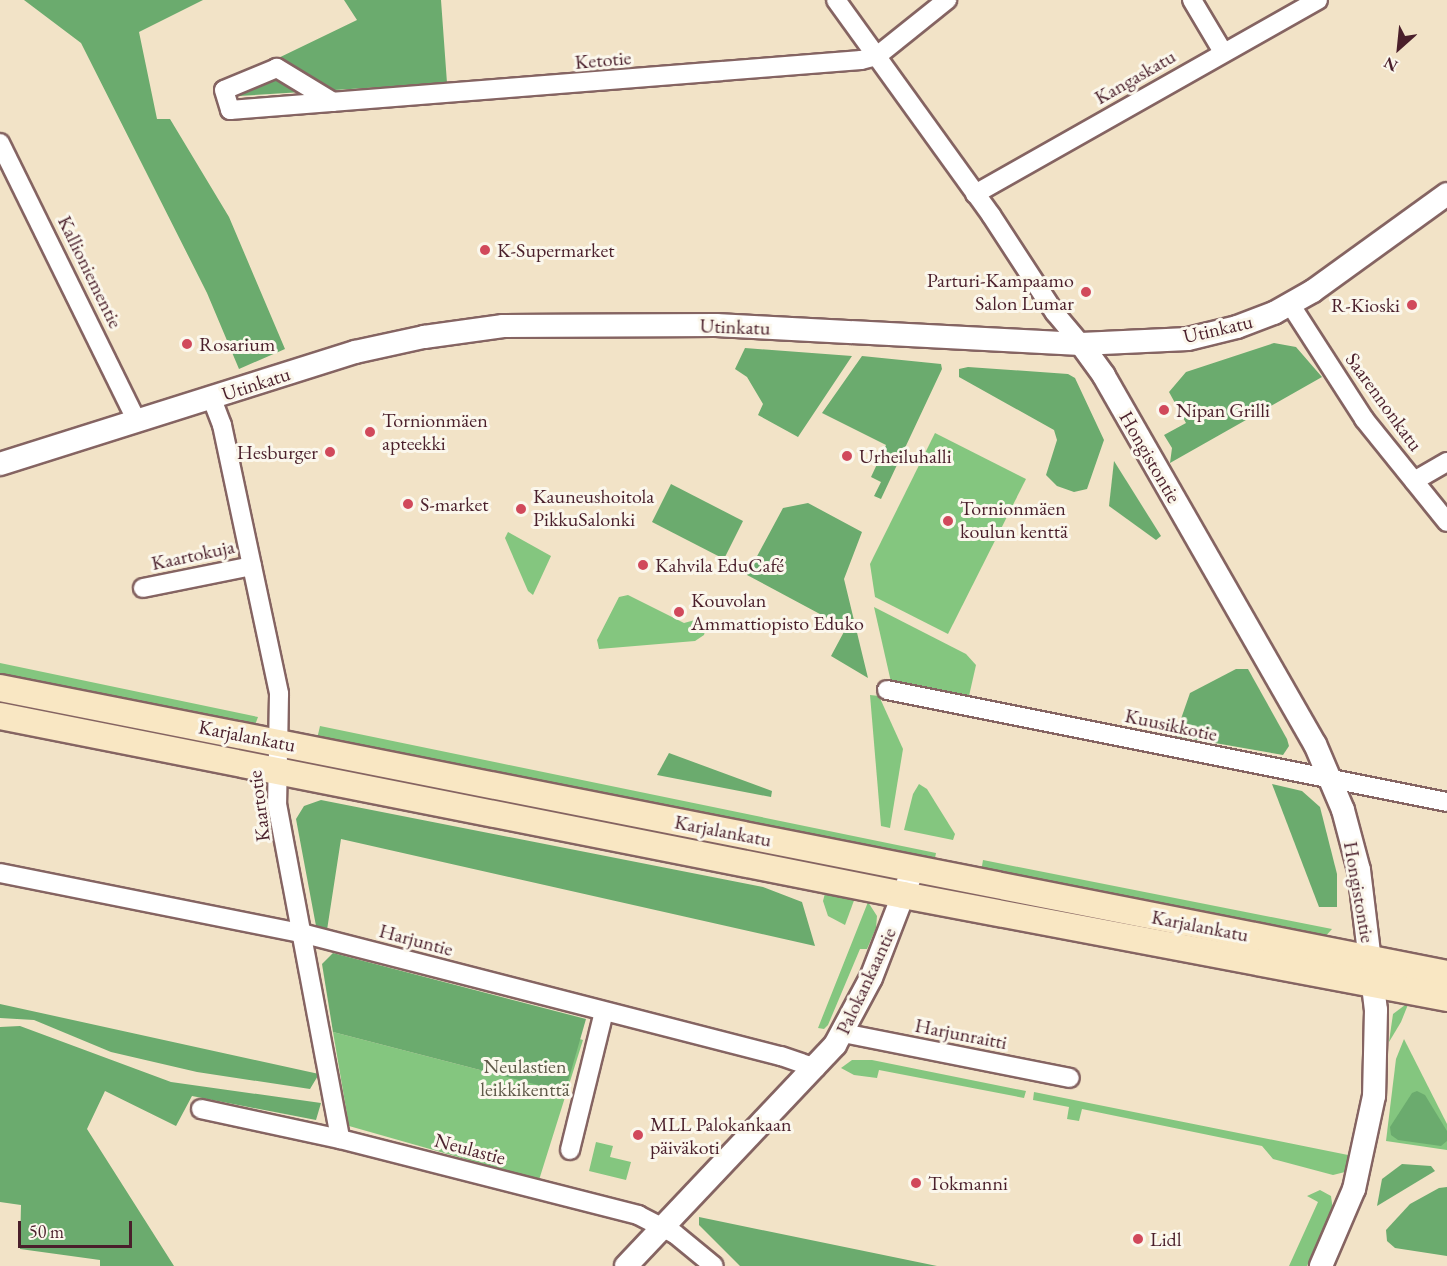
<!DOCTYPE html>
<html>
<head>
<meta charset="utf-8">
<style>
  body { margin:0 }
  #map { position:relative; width:1447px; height:1266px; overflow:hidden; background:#f2e3c7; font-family:"EB Garamond",serif }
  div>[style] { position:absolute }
  .green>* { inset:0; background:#84c67f }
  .forest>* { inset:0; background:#6bab6e }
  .roads { filter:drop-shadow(2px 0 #856462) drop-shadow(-2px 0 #856462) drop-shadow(0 2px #856462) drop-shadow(0 -2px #856462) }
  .minor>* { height:18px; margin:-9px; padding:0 9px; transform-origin:9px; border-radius:9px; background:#fff }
  .tertiary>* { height:22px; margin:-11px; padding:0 11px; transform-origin:11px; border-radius:11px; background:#fff }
  .secondary>* { height:26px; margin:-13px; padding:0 13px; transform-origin:13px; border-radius:13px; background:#f9e7c3 }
  .dots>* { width:16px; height:16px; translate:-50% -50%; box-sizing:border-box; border:3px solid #fbf7ec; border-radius:50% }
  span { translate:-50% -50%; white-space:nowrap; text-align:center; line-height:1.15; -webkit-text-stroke:6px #fbf7ec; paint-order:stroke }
  .street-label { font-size:20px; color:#4a1f2b }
  .poi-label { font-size:20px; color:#4a1f2b }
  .left { translate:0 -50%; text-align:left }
  .right { translate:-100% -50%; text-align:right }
  .park-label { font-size:20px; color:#5e5948 }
  .north { position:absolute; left:1369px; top:18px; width:60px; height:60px; -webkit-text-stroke:4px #fbf7ec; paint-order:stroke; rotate:207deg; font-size:16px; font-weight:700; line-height:24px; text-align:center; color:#4a1f2b }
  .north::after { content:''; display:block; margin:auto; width:21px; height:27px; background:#4a1f2b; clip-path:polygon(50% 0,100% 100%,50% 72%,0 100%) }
  .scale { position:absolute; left:18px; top:1221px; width:114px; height:27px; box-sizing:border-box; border:3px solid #4a1f2b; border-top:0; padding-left:8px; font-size:18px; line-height:21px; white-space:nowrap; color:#4a1f2b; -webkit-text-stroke:4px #fbf7ec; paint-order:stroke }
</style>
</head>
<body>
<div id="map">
  <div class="green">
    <div style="clip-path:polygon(935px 433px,1026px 479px,948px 634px,875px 597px,870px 564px)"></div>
    <div style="clip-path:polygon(508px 532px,551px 556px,533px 595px,528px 591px,505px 538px)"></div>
    <div style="clip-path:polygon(628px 595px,684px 623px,695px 620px,706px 627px,704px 635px,695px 641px,599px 649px,597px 640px,619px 597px)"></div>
    <div style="clip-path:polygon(874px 607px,966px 654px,976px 665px,969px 696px,891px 682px)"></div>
    <div style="clip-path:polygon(0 663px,258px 717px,253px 730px,0 679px)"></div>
    <div style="clip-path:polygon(870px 695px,879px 696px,903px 749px,890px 828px,881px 826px)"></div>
    <div style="clip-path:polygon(0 697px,245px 744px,243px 755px,0 706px)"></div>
    <div style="clip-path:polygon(320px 726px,936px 853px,934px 863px,317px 739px)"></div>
    <div style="clip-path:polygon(313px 758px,884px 875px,884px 877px,311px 768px)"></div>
    <div style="clip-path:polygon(919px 784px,927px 789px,955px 834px,953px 840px,904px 830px,913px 794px)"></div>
    <div style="clip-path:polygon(983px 860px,1332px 929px,1324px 938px,981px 872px)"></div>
    <div style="clip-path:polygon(826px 889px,856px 895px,845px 925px,828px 916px,823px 901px)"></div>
    <div style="clip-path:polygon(868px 902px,877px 916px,876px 928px,867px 949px,860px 949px,828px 1025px,824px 1029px,818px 1028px)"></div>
    <div style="clip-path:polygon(1409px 1002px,1401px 1022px,1389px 1042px,1393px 1014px)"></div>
    <div style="clip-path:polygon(495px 1014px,583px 1040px,539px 1180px,349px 1126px,333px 1032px,480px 1070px)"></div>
    <div style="clip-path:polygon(1404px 1039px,1447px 1124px,1447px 1150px,1386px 1141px,1396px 1059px)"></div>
    <div style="clip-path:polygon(852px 1060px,872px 1060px,1026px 1091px,1024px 1098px,879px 1070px,877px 1078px,854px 1075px,841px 1068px)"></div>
    <div style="clip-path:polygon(1034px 1092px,1353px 1156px,1345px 1172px,1333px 1175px,1273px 1159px,1262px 1146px,1082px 1109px,1079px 1121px,1067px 1119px,1069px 1107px,1033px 1100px)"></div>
    <div style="clip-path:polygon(596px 1142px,613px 1146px,610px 1157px,631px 1162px,626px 1180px,589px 1171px)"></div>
    <div style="clip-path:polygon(1320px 1190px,1331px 1196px,1333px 1210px,1307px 1266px,1289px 1266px,1318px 1202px,1307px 1196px)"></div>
  </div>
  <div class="forest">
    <div style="clip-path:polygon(24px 0,203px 0,139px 32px,157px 119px,170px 119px,229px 217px,285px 349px,239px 369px,207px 293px,81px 43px)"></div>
    <div style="clip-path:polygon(344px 0,441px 0,447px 83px,239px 96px,233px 80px,357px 20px)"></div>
    <div style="clip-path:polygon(1274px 343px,1296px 347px,1322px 377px,1170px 463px,1172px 448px,1164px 435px,1186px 423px,1169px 392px,1186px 372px)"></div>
    <div style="clip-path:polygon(745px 348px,852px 356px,798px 437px,758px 415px,763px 404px,747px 377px,735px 369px)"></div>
    <div style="clip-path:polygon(862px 356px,941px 364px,942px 369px,881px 499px,874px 496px,881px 482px,871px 477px,886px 445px,822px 413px)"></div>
    <div style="clip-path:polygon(968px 367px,1068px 374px,1075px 378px,1104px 440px,1087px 489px,1074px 492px,1057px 486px,1046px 475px,1057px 440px,1054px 430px,959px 377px,959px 369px)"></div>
    <div style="clip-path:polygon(1114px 461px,1161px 536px,1156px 540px,1109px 506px)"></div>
    <div style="clip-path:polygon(671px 484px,743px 521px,724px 559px,652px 522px)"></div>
    <div style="clip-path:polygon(808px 503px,862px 532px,844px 579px,868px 678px,831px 656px,846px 628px,747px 575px,783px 508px)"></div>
    <div style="clip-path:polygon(1236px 669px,1248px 669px,1287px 739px,1289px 746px,1283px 755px,1175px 736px,1190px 693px)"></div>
    <div style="clip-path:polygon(669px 753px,772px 791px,771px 797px,657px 775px)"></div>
    <div style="clip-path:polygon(1272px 784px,1302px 791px,1320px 807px,1337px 874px,1337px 907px,1319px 907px)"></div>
    <div style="clip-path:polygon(321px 800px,763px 887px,802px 902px,815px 946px,341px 839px,327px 930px,316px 926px,296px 819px,304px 806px)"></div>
    <div style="clip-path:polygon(333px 953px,586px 1019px,565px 1092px,333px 1032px,322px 964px)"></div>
    <div style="clip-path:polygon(0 1004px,319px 1074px,310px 1089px,197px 1072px,111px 1052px,34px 1020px,0 1018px)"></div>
    <div style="clip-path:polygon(20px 1026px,171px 1082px,321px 1103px,316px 1120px,192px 1096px,176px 1126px,105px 1091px,87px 1129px,174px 1266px,100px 1266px,100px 1260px,20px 1249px,21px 1205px,0 1202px,0 1027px)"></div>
    <div style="clip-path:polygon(1417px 1091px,1425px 1095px,1447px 1131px,1447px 1141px,1441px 1146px,1398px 1140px,1391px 1135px,1390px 1127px,1412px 1093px)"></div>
    <div style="clip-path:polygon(1402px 1164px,1431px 1166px,1435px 1171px,1377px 1206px,1382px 1179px)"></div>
    <div style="clip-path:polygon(1439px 1188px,1447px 1187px,1447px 1256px,1395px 1248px,1387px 1241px,1386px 1230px,1410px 1204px)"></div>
    <div style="clip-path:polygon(699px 1217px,937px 1266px,740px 1266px,699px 1225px)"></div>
  </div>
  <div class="roads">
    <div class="minor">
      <div style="left:836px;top:0;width:265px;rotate:54.2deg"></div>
      <div style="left:991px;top:215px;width:117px;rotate:56.9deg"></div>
      <div style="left:1055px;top:313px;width:40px;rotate:50deg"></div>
      <div style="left:1192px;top:0;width:61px;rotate:59.2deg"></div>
      <div style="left:333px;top:102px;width:66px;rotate:-148.7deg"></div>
      <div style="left:277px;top:68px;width:57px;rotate:157.5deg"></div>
      <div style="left:224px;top:90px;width:21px;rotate:73deg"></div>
      <div style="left:230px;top:110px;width:633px;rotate:-4.53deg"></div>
      <div style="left:861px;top:60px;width:16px;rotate:-14deg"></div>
      <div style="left:877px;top:56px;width:90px;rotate:-38.7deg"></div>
      <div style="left:0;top:143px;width:311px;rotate:63.8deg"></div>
      <div style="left:975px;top:194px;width:394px;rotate:-29.5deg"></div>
      <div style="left:1290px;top:304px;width:137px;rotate:57.2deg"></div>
      <div style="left:1364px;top:419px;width:132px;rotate:51.1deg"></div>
      <div style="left:212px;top:399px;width:28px;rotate:69deg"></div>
      <div style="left:222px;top:425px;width:275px;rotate:78deg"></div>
      <div style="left:279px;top:694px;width:110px;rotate:91deg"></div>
      <div style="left:277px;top:804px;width:341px;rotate:79.3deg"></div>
      <div style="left:1414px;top:481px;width:38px;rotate:-30deg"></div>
      <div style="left:143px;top:588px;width:111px;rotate:-11.4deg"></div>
      <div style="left:887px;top:690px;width:571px;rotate:11.31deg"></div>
      <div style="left:0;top:873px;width:311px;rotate:11.3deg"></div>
      <div style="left:305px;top:934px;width:491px;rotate:14.4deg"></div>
      <div style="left:781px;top:1056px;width:37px;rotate:19deg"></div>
      <div style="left:843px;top:1033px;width:231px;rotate:11.2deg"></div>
      <div style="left:201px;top:1109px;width:142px;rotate:12.2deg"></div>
      <div style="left:340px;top:1139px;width:308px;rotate:14.3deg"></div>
      <div style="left:638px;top:1215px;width:42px;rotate:27.2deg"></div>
      <div style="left:675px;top:1234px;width:50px;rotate:39.4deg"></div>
      <div style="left:570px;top:1150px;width:142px;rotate:-76.2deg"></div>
    </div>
    <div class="tertiary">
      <div style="left:1081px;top:344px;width:39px;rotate:54deg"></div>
      <div style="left:1104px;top:376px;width:424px;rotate:60.2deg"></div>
      <div style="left:1315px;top:744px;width:72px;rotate:67deg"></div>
      <div style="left:1343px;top:810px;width:62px;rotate:75.1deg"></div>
      <div style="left:1359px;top:870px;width:141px;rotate:83.1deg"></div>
      <div style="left:1376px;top:1010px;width:86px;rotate:91.3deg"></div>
      <div style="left:1374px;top:1096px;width:95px;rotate:102.1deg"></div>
      <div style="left:1354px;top:1189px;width:84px;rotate:113.2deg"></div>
      <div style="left:0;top:464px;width:372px;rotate:-17.5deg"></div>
      <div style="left:355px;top:352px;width:71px;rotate:-12.3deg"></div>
      <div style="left:424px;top:337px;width:80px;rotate:-7.9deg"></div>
      <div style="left:503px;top:326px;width:213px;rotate:-0.3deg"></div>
      <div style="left:716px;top:325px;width:365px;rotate:3deg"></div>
      <div style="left:1081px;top:344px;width:107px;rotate:-2.7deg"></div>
      <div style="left:1188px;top:339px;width:50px;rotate:-13.8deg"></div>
      <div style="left:1237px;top:327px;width:40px;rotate:-21deg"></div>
      <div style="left:1274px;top:313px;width:45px;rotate:-29.4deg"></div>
      <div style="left:1313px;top:291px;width:165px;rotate:-35.9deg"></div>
      <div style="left:626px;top:1266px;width:304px;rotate:-46.6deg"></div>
      <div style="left:835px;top:1045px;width:76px;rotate:-61.8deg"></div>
      <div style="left:871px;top:978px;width:117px;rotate:-68.9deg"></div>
    </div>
    <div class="secondary">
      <div style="left:0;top:688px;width:1475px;rotate:11.18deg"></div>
      <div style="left:0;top:716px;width:921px;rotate:11.21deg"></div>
      <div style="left:903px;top:895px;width:554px;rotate:10.72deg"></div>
    </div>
  </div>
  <div class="dots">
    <div style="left:485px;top:250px;background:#d1495b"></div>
    <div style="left:1086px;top:292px;background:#d1495b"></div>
    <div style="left:1412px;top:305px;background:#d1495b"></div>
    <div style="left:187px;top:344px;background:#d1495b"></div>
    <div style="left:1164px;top:410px;background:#d1495b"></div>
    <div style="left:370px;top:432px;background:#d1495b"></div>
    <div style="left:330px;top:452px;background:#d1495b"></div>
    <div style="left:847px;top:456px;background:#d1495b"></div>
    <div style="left:408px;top:504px;background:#d1495b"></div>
    <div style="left:521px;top:509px;background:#d1495b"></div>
    <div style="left:948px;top:521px;background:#d1495b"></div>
    <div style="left:643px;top:565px;background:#d1495b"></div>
    <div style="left:679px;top:612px;background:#d1495b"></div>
    <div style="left:638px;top:1135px;background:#d1495b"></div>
    <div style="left:916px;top:1183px;background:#d1495b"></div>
    <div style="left:1138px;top:1239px;background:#d1495b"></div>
  </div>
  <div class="street-label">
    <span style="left:603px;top:60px;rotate:-5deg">Ketotie</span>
    <span style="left:1135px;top:77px;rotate:-30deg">Kangaskatu</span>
    <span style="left:90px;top:272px;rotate:64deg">Kallioniementie</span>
    <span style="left:735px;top:327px;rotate:2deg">Utinkatu</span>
    <span style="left:1218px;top:329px;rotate:-13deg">Utinkatu</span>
    <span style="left:256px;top:384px;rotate:-18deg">Utinkatu</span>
    <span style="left:1384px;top:402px;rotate:54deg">Saarennonkatu</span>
    <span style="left:1150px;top:457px;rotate:60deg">Hongistontie</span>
    <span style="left:193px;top:555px;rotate:-12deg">Kaartokuja</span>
    <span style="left:1171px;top:725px;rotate:12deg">Kuusikkotie</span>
    <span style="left:247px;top:736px;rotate:11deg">Karjalankatu</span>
    <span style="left:259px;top:806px;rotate:-97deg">Kaartotie</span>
    <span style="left:723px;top:831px;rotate:11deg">Karjalankatu</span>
    <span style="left:1359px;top:892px;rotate:80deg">Hongistontie</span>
    <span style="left:1200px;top:926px;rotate:11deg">Karjalankatu</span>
    <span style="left:416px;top:940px;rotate:15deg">Harjuntie</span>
    <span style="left:866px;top:981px;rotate:-65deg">Palokankaantie</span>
    <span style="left:961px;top:1034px;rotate:11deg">Harjunraitti</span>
    <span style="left:470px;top:1149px;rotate:15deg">Neulastie</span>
  </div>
  <div class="poi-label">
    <span class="left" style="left:497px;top:250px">K-Supermarket</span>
    <span class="right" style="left:1074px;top:292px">Parturi-Kampaamo<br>Salon Lumar</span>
    <span class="right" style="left:1400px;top:305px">R-Kioski</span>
    <span class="left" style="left:199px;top:344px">Rosarium</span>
    <span class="left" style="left:1176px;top:410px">Nipan Grilli</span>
    <span class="left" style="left:382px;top:432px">Tornionmäen<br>apteekki</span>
    <span class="right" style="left:318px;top:452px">Hesburger</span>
    <span class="left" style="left:859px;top:456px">Urheiluhalli</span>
    <span class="left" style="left:533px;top:508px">Kauneushoitola<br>PikkuSalonki</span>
    <span class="left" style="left:420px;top:504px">S-market</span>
    <span class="left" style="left:960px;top:520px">Tornionmäen<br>koulun kenttä</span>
    <span class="left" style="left:655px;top:565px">Kahvila EduCafé</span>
    <span class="left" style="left:691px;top:612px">Kouvolan<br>Ammattiopisto Eduko</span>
    <span class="left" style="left:650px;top:1136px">MLL Palokankaan<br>päiväkoti</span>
    <span class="left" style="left:928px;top:1183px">Tokmanni</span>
    <span class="left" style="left:1150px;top:1239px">Lidl</span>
  </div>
  <div class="park-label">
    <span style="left:525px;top:1078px">Neulastien<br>leikkikenttä</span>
  </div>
  <div class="north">N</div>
  <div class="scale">50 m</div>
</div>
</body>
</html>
